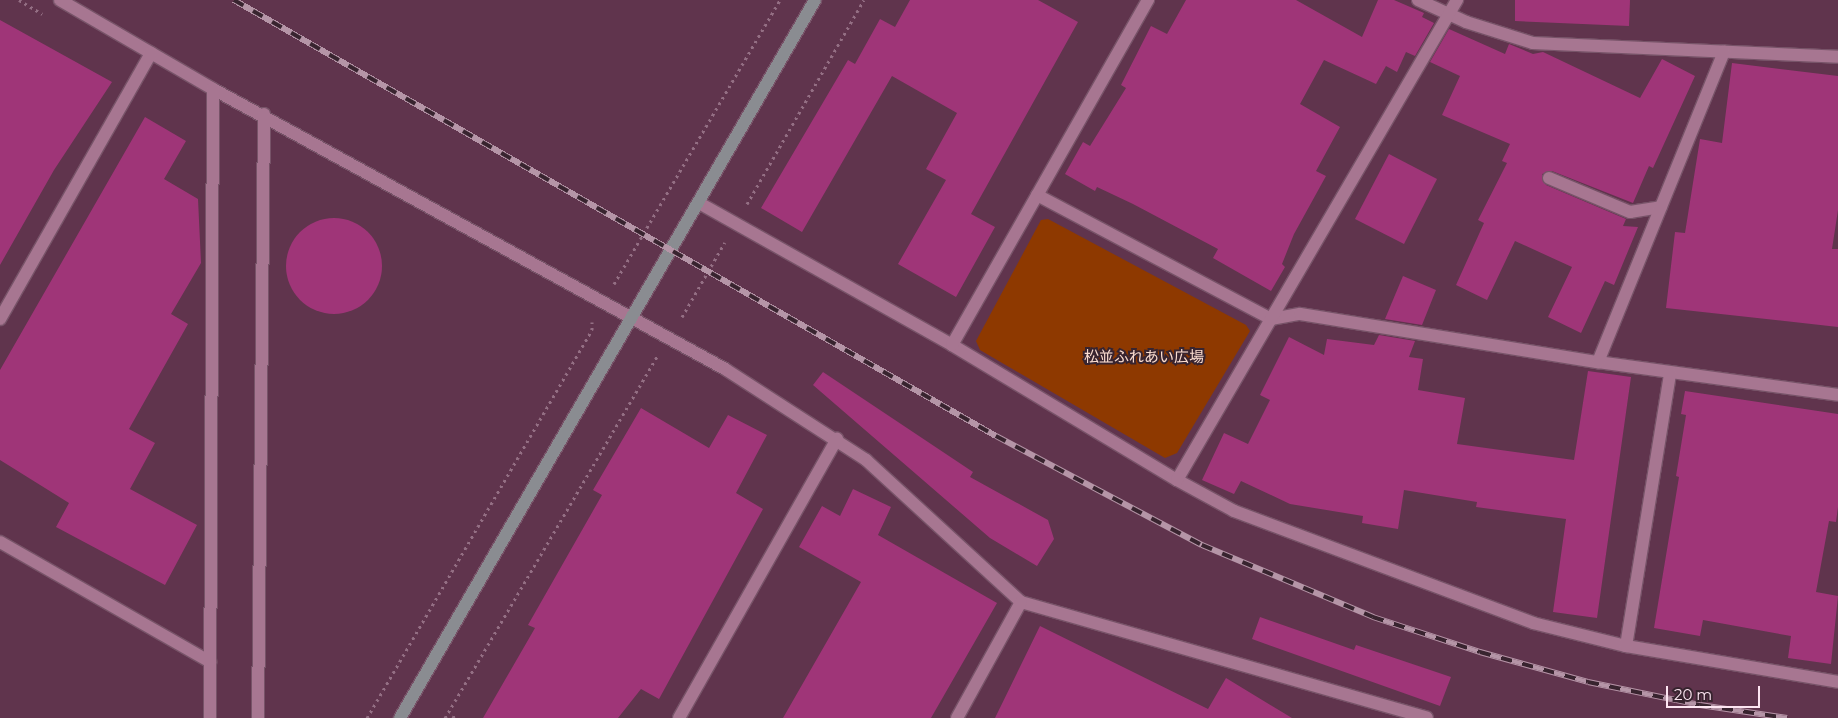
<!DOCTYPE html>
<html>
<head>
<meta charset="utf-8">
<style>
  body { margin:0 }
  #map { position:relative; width:1838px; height:718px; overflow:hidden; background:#60344d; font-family:Montserrat,"Noto Sans JP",sans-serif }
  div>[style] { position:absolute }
  .green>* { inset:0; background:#8e3900 }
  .building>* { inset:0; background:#9f3578 }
  .round { border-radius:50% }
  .path>* { height:3px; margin-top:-1.5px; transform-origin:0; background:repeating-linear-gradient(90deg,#946f84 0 2.5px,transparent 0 6.5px) }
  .roads { filter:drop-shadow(1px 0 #775368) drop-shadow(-1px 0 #775368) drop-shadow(0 1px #775368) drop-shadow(0 -1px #775368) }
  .lane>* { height:12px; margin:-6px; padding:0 6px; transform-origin:6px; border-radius:6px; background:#a77691 }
  .street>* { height:12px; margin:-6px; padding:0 6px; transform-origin:6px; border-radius:6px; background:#a77691 }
  .secondary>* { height:12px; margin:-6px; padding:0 6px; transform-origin:6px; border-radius:6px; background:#8a8c91 }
  .rail>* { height:5.5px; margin-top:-2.75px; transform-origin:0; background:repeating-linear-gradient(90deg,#38242f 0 11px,#b595a7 0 22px); box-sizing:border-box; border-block:1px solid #b595a7 }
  span { translate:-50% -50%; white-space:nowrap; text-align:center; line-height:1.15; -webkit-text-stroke:4px #38242f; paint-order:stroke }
  .park-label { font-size:15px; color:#fbddd0 }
  .scale { position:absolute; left:1666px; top:686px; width:94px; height:22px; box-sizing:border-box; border:2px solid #fde6f2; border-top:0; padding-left:6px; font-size:15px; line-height:18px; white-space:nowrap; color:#fde6f2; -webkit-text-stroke:4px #38242f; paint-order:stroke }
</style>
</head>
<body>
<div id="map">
  <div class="green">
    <div style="clip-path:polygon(1048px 219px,1246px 325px,1250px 331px,1177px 453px,1165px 458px,980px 350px,976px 341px,1041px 220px)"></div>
  </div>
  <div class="building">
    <div style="clip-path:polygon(910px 0,1038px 0,1078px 22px,971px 214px,995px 227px,956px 297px,898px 264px,946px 180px,926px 169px,957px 113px,892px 76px,802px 232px,761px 208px,848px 60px,855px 64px,880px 19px,895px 27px)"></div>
    <div style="clip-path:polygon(1186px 0,1296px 0,1362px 37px,1378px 0,1394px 0,1424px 13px,1422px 17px,1434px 23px,1415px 56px,1406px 52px,1397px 72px,1386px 66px,1376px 84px,1324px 60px,1300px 104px,1340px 127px,1316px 171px,1326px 176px,1294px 234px,1282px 264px,1285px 267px,1271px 291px,1213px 258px,1218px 249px,1133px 204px,1097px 187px,1095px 191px,1065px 174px,1083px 142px,1090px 146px,1126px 88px,1121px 85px,1151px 26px,1167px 34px)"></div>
    <div style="clip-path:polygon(1515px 0,1630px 0,1629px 26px,1515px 21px)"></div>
    <div style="clip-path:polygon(0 20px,112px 82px,54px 170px,0 265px)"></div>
    <div style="clip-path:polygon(1449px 29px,1505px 54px,1509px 44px,1533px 54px,1543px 52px,1640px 98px,1662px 59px,1695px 76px,1653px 168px,1649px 166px,1633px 203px,1552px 171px,1542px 174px,1546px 185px,1626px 219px,1623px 226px,1638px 227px,1614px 285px,1605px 281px,1581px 333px,1548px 317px,1572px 267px,1515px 241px,1487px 300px,1456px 285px,1484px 223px,1478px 220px,1507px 163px,1502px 161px,1510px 144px,1442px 115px,1460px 76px,1430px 62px)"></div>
    <div style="clip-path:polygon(1732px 63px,1838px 76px,1838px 210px,1832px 249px,1838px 249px,1838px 327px,1666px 308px,1675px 232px,1685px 233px,1700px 139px,1722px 143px)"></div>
    <div style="clip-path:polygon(145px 117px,186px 141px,164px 179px,198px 199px,201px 263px,171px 314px,188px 324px,129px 429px,155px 443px,130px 489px,197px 525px,165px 585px,56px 527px,69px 503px,0 460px,0 370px)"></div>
    <div style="clip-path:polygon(1389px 154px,1437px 179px,1404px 244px,1355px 219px)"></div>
    <div class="round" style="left:286px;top:218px;width:96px;height:96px"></div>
    <div style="clip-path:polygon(1403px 276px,1436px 290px,1422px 325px,1385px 319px)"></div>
    <div style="clip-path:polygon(1379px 335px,1415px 341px,1409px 357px,1423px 359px,1418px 390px,1465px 398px,1457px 444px,1574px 460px,1588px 371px,1631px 377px,1597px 618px,1553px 612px,1566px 519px,1476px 507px,1477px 502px,1404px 490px,1398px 529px,1362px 523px,1363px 516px,1290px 504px,1241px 481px,1234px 494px,1202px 480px,1224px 433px,1248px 444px,1270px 400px,1260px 395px,1289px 337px,1324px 355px,1327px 339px,1374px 345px)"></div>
    <div style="clip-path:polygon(823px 372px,973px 472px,970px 477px,1048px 520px,1054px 539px,1037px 566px,990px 538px,813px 385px)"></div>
    <div style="clip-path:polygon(1685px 391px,1838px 414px,1838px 507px,1836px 522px,1829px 521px,1816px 592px,1838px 596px,1831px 664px,1788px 658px,1791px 636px,1703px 620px,1700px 636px,1654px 628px,1679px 477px,1676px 476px,1686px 415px,1681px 414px)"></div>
    <div style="clip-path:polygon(641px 408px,709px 448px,728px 415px,767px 435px,736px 493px,763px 509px,659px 699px,641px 689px,618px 718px,483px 718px,535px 628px,528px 625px,602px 495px,593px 490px)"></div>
    <div style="clip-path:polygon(853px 489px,891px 507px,878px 535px,997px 603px,931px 718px,783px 718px,861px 582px,799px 547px,822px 506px,840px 516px)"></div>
    <div style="clip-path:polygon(1260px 617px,1354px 650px,1356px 645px,1451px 677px,1440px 706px,1252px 639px)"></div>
    <div style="clip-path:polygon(1040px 626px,1208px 709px,1226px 678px,1292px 718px,995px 718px)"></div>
  </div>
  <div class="path">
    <div style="left:19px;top:0;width:27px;rotate:31deg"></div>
    <div style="left:747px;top:204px;width:235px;rotate:-60.2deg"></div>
    <div style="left:614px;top:284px;width:329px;rotate:-59.7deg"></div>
    <div style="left:682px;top:317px;width:86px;rotate:-60.2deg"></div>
    <div style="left:367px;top:718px;width:449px;rotate:-59.9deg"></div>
    <div style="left:592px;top:330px;width:8px;rotate:-90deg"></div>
    <div style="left:445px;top:718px;width:419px;rotate:-59.6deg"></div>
    <div style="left:453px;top:718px;width:4px;rotate:-63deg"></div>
  </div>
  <div class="roads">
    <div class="lane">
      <div style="left:1549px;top:178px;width:88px;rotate:22.8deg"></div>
      <div style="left:1630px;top:212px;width:31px;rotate:-9deg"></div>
    </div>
    <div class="street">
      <div style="left:60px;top:0;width:177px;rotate:30.2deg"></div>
      <div style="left:213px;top:89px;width:584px;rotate:28.67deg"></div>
      <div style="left:725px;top:369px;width:168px;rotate:32.8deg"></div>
      <div style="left:866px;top:460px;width:210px;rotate:42.5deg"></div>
      <div style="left:1021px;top:602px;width:422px;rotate:15.9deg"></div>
      <div style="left:1418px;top:0;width:53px;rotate:24.6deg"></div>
      <div style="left:1466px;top:22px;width:70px;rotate:17.4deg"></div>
      <div style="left:1533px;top:43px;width:305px;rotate:2.6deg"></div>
      <div style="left:1037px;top:195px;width:265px;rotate:27.9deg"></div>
      <div style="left:1271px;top:319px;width:29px;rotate:-10deg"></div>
      <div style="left:1300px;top:314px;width:302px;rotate:9.2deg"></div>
      <div style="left:1598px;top:362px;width:242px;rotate:7.8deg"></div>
      <div style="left:699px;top:203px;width:290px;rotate:29.3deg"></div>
      <div style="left:952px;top:345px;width:262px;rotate:31deg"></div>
      <div style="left:1177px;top:480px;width:65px;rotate:28.5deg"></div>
      <div style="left:1234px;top:511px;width:319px;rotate:20.5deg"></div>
      <div style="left:1533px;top:623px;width:96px;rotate:13.9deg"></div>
      <div style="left:1626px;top:646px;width:215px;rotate:9.6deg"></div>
      <div style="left:0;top:319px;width:306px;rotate:-60.4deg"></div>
      <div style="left:952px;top:345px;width:397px;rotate:-60.4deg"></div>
      <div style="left:1598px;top:362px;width:335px;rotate:-67.9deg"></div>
      <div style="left:1177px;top:480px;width:556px;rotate:-59.74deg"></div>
      <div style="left:0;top:542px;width:242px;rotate:29.7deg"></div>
      <div style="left:1626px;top:646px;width:277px;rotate:-80.8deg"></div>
      <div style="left:210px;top:718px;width:629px;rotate:-89.73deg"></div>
      <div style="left:258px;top:718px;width:604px;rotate:-89.43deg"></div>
      <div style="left:679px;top:718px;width:321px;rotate:-60.5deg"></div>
      <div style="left:957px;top:718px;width:132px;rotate:-61.1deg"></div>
    </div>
    <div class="secondary">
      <div style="left:400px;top:718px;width:829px;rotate:-59.97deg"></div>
    </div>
  </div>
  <div class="rail">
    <div style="left:234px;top:0;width:878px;rotate:29.78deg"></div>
    <div style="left:996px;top:436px;width:233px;rotate:27.9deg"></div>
    <div style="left:1202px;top:545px;width:186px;rotate:22.8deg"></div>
    <div style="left:1373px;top:617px;width:113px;rotate:18.1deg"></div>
    <div style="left:1480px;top:652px;width:112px;rotate:15.5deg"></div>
    <div style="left:1588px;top:682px;width:114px;rotate:11.6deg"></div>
    <div style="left:1700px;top:705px;width:88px;rotate:8.5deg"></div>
  </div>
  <div class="park-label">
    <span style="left:1144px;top:357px">松並ふれあい広場</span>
  </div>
  <div class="scale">20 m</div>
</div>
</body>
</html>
